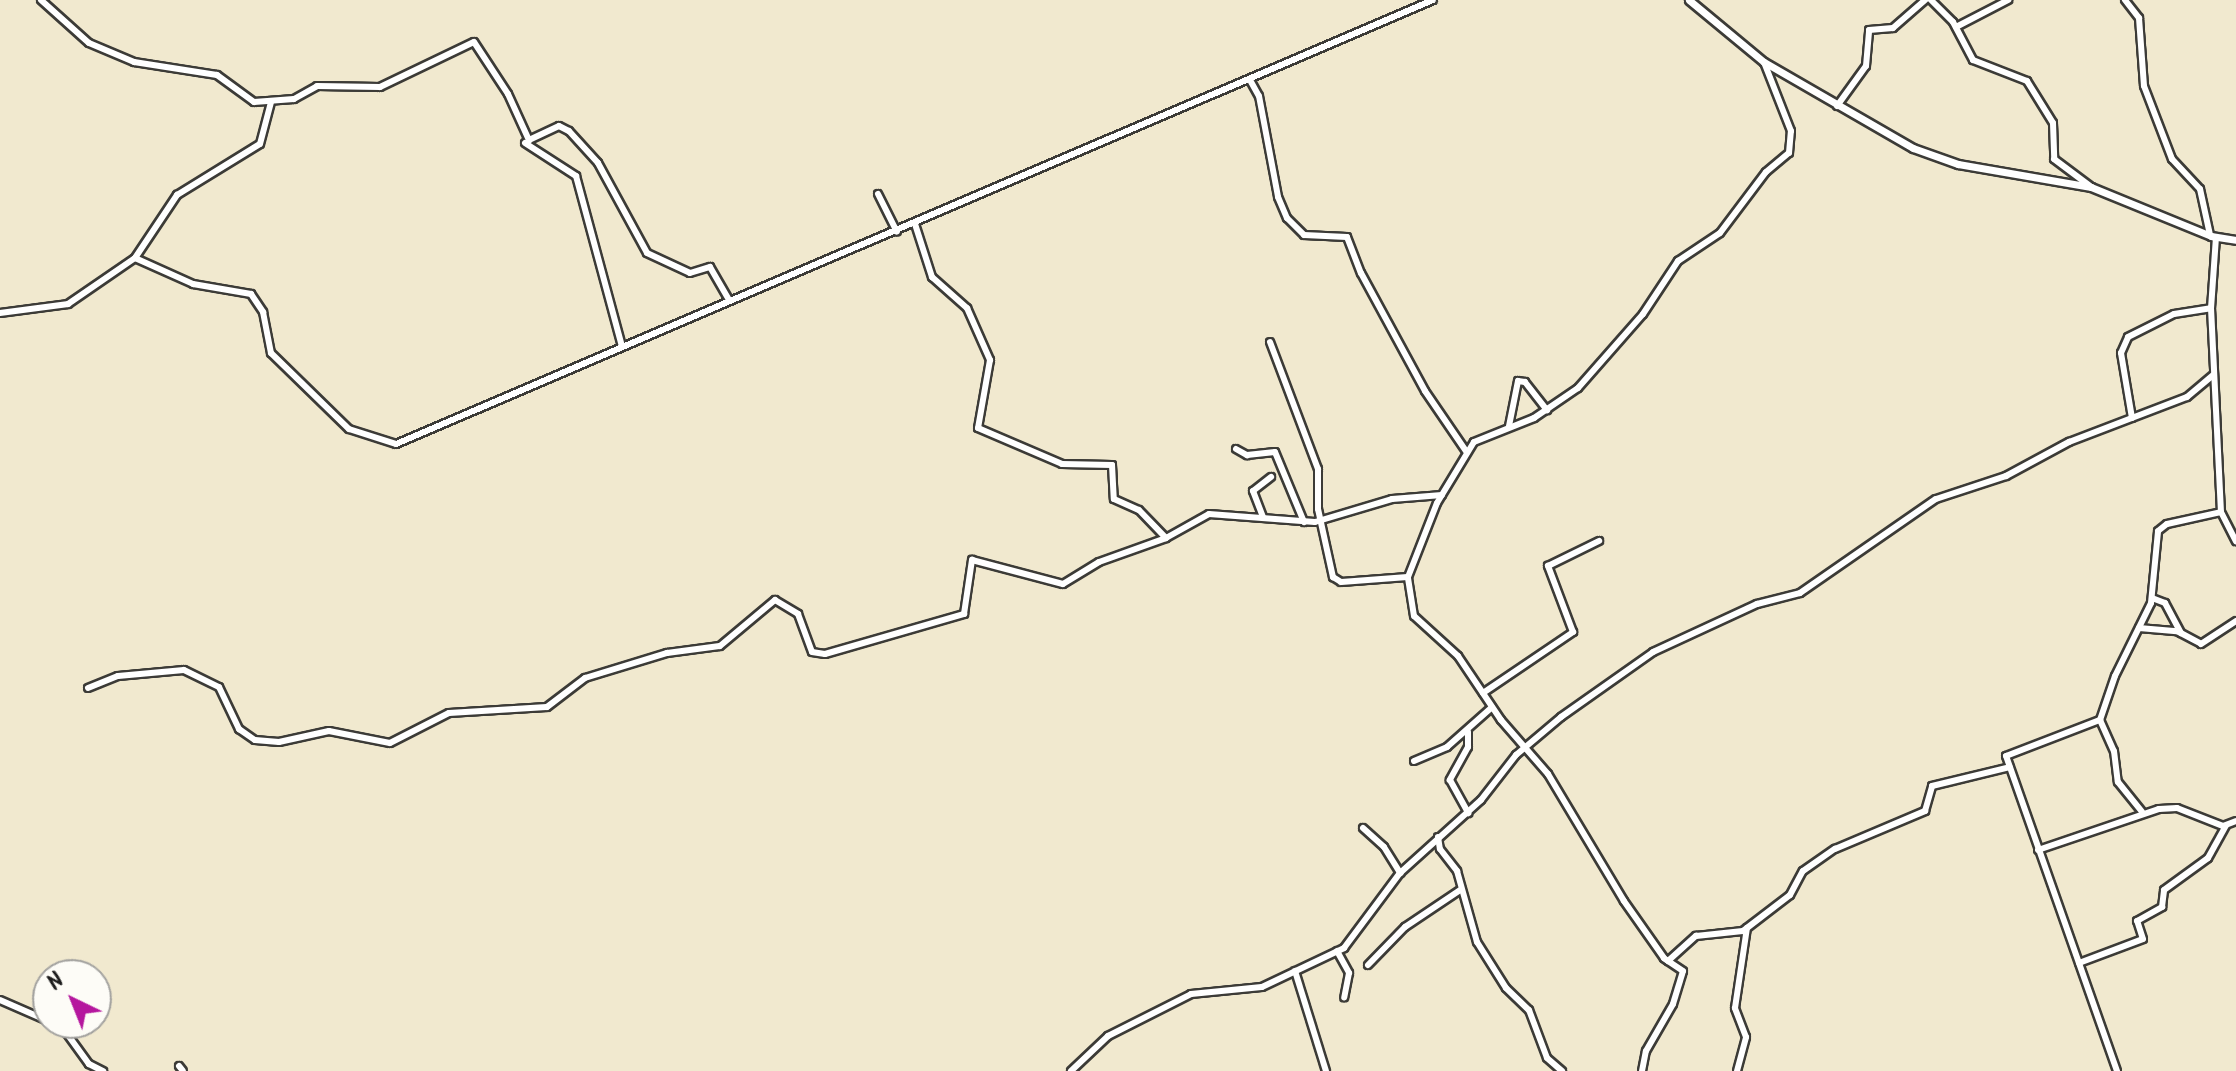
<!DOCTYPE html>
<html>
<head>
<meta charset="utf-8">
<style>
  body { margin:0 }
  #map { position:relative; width:2236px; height:1071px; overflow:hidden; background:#f1e9cf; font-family:Kalam,sans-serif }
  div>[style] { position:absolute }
  .roads { filter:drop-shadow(2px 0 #3c3b37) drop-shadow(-2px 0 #3c3b37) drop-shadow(0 2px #3c3b37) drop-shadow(0 -2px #3c3b37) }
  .minor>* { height:6px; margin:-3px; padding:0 3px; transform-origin:3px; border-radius:3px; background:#fff }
  .tertiary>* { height:7px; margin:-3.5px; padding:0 3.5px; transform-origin:3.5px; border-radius:3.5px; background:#fff }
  span { translate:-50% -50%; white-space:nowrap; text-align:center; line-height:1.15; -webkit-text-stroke:7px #fdfcf7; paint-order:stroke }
  .north { position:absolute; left:32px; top:959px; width:80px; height:80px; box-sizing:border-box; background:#fdfcf7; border:2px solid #a3a29f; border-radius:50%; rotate:317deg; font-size:22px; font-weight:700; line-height:32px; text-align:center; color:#1c1c1c }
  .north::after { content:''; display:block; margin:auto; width:28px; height:36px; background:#b5179e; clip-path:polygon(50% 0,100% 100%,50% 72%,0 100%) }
</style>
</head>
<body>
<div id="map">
  <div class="roads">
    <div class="minor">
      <div style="left:41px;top:0;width:64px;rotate:41.9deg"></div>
      <div style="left:89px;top:43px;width:49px;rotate:22.9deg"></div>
      <div style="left:134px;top:62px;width:84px;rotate:8.9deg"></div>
      <div style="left:217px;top:75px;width:46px;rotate:36.1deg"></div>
      <div style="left:254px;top:102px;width:40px;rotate:-4.3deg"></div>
      <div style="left:294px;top:99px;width:26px;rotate:-29deg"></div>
      <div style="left:317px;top:86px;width:63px;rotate:0.9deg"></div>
      <div style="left:380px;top:87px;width:104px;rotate:-25.6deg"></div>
      <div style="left:474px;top:42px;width:62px;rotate:56.8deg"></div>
      <div style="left:508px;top:94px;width:51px;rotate:65.5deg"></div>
      <div style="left:529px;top:140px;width:33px;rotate:-25deg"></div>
      <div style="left:559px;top:126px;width:11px;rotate:27deg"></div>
      <div style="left:569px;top:131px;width:43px;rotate:47.8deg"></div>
      <div style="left:598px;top:163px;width:102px;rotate:61.4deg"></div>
      <div style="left:647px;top:253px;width:47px;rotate:24.9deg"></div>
      <div style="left:690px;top:273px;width:21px;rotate:-17deg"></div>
      <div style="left:710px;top:267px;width:39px;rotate:60deg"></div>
      <div style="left:1931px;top:0;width:31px;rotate:45deg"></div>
      <div style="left:1953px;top:22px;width:43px;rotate:62.2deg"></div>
      <div style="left:1973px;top:60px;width:58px;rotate:21.3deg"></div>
      <div style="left:2027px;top:81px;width:49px;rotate:58.2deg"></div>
      <div style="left:2053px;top:123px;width:36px;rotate:88deg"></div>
      <div style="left:2054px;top:159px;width:45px;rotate:36.9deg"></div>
      <div style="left:2125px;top:0;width:23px;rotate:52deg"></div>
      <div style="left:2139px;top:18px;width:68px;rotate:85.8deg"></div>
      <div style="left:2144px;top:86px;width:78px;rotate:69deg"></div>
      <div style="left:2172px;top:159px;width:41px;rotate:47deg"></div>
      <div style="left:2200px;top:189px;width:47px;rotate:77.7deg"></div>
      <div style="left:1956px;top:27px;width:59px;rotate:-27.4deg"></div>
      <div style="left:1250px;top:80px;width:18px;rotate:61deg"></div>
      <div style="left:1259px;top:96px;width:103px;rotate:79.3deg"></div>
      <div style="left:1278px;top:197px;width:23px;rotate:67deg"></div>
      <div style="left:1287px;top:218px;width:24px;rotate:45deg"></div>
      <div style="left:1304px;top:235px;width:43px;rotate:2.7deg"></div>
      <div style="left:1347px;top:237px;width:39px;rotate:69deg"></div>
      <div style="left:1361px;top:273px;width:134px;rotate:61.5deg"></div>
      <div style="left:1425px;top:391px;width:73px;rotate:55.7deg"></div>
      <div style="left:1837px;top:106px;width:49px;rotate:-54.1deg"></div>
      <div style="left:1866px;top:66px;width:36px;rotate:-85deg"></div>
      <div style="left:1869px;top:30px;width:24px;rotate:-5deg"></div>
      <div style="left:1893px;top:28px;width:43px;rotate:-41.2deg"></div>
      <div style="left:525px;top:143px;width:61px;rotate:32.9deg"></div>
      <div style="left:576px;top:176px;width:177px;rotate:74.9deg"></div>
      <div style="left:878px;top:194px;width:42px;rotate:63.4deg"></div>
      <div style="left:915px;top:224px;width:56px;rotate:72.2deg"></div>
      <div style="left:932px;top:277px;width:47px;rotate:41.5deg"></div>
      <div style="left:967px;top:308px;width:57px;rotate:66.1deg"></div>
      <div style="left:990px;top:360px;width:69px;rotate:100deg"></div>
      <div style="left:978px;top:428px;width:91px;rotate:23.2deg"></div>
      <div style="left:1062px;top:464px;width:50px;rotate:1.1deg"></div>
      <div style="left:1112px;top:465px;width:34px;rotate:87deg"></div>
      <div style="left:1114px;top:499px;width:27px;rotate:24deg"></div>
      <div style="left:1139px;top:510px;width:39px;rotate:46deg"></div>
      <div style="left:2216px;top:237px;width:71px;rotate:94deg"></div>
      <div style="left:2211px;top:308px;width:204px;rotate:87.2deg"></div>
      <div style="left:2221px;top:512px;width:33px;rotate:63deg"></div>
      <div style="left:135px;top:258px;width:64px;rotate:24.1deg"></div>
      <div style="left:193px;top:284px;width:59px;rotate:9.8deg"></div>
      <div style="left:251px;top:294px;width:22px;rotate:56deg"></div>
      <div style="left:263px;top:312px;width:42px;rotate:79deg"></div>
      <div style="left:271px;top:353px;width:109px;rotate:44.3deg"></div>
      <div style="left:349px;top:429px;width:49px;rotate:17.7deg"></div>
      <div style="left:396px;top:444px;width:1128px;rotate:-23.18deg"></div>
      <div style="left:0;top:313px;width:69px;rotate:-7.5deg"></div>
      <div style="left:68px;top:304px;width:81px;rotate:-34.5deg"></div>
      <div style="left:135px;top:258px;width:76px;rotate:-56.3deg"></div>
      <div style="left:177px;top:195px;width:97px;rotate:-31.6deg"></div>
      <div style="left:260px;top:144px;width:43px;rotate:-75.3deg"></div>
      <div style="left:1270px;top:342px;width:136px;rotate:69.3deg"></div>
      <div style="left:1318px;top:469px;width:40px;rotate:90deg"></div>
      <div style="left:1318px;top:509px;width:70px;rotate:77.6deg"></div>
      <div style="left:1333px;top:577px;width:9px;rotate:32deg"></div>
      <div style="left:1341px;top:582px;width:67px;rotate:-4.3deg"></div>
      <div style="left:2132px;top:418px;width:66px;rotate:-99.6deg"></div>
      <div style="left:2121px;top:353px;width:17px;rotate:-66deg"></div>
      <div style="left:2128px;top:337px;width:51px;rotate:-26.6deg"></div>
      <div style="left:2174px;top:314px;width:37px;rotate:-9deg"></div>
      <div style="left:1509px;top:426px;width:46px;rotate:-78.7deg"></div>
      <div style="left:1518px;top:381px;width:7px;rotate:8deg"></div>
      <div style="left:1525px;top:382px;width:36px;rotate:52deg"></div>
      <div style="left:1236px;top:449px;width:13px;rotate:29deg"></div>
      <div style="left:1247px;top:455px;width:28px;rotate:-6deg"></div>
      <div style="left:1275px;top:452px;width:76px;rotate:67.5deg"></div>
      <div style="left:1263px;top:517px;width:28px;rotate:-111deg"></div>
      <div style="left:1253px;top:491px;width:23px;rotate:-38deg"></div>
      <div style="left:2152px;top:598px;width:14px;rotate:21deg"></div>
      <div style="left:2165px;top:603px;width:34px;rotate:62deg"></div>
      <div style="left:2139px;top:628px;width:38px;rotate:5deg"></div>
      <div style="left:2177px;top:631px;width:27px;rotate:28deg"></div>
      <div style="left:2201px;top:644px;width:42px;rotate:-33.3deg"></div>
      <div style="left:88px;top:688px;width:32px;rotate:-22deg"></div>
      <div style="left:118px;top:676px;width:66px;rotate:-5.2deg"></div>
      <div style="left:184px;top:670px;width:39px;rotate:26deg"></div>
      <div style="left:219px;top:687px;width:47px;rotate:64.5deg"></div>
      <div style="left:239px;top:729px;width:19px;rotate:35deg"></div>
      <div style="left:255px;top:740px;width:24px;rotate:5deg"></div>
      <div style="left:279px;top:742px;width:51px;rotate:-12.4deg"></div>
      <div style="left:329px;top:731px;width:62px;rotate:11.1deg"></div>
      <div style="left:390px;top:743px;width:66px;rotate:-27deg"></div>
      <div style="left:449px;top:713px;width:98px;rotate:-3.5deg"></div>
      <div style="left:547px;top:707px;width:48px;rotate:-37.3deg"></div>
      <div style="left:585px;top:678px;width:86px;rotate:-17deg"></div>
      <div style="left:667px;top:653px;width:53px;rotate:-7.5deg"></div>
      <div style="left:720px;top:646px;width:72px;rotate:-39.9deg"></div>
      <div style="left:775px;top:600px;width:27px;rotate:31deg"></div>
      <div style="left:798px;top:614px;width:40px;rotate:69.8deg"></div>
      <div style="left:812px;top:652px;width:13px;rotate:9deg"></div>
      <div style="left:825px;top:654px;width:145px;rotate:-16.1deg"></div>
      <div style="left:964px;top:614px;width:55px;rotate:-81.6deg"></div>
      <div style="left:972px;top:560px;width:94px;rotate:14.8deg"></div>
      <div style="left:1063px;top:584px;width:42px;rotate:-31.4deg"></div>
      <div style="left:1099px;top:562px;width:71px;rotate:-19.7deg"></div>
      <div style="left:1166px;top:538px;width:49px;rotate:-29.2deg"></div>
      <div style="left:1209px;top:514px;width:106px;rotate:4.3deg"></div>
      <div style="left:1315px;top:522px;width:80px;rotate:-16.6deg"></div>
      <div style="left:1392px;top:499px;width:50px;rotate:-4.6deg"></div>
      <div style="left:1483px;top:693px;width:109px;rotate:-34.1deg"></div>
      <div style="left:1573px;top:632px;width:71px;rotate:-110.7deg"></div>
      <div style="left:1548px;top:566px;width:57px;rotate:-26.1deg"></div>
      <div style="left:2100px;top:720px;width:34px;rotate:66deg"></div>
      <div style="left:2114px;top:751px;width:31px;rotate:83deg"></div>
      <div style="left:2118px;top:782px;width:38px;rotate:51deg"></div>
      <div style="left:1468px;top:732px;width:15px;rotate:90deg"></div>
      <div style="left:1468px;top:747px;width:38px;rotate:119deg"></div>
      <div style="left:1450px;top:780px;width:38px;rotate:61deg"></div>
      <div style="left:1414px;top:761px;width:36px;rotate:-23deg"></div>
      <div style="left:1447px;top:747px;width:60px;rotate:-41.6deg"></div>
      <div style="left:1363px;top:828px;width:28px;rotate:42deg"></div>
      <div style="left:1384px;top:847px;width:31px;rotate:58deg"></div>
      <div style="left:1438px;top:837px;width:12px;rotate:81deg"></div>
      <div style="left:1440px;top:849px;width:28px;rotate:52deg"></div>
      <div style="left:1457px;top:871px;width:74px;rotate:74.3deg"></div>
      <div style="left:1477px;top:942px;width:54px;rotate:57.8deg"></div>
      <div style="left:1506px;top:988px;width:32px;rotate:44deg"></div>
      <div style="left:1529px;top:1010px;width:51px;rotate:69.4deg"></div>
      <div style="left:1547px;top:1058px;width:20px;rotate:41deg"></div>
      <div style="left:2038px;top:850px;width:128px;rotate:-18.7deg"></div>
      <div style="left:2159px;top:809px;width:18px;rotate:-3deg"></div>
      <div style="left:2177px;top:808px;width:49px;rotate:21.4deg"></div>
      <div style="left:2223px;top:826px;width:14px;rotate:-21deg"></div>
      <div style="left:1337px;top:951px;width:25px;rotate:61deg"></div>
      <div style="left:1349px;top:973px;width:25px;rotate:101deg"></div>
      <div style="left:1668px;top:961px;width:38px;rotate:-42deg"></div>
      <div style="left:1696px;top:936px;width:47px;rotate:-6.1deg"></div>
      <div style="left:1743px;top:931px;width:59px;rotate:-37.5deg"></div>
      <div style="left:1790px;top:895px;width:27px;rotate:-62deg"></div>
      <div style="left:1803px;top:871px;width:39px;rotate:-35deg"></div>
      <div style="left:1835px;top:849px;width:98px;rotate:-22.9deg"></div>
      <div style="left:1925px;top:811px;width:26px;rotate:-74deg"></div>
      <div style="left:1932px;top:786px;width:80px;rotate:-13.7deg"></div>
      <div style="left:2079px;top:963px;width:68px;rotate:-20.6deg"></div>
      <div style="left:2143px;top:939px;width:19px;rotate:-108deg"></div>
      <div style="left:2137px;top:921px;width:29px;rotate:-29deg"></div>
      <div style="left:2162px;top:907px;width:17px;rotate:-83deg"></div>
      <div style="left:2164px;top:890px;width:54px;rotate:-36deg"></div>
      <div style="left:2208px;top:858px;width:37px;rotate:-61deg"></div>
      <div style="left:1368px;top:965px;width:53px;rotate:-45.8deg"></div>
      <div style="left:1405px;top:927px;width:66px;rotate:-33.9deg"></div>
      <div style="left:1295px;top:971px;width:105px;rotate:72.8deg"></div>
      <div style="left:0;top:1000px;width:52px;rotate:23.6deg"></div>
      <div style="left:52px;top:1023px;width:15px;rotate:32deg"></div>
      <div style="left:65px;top:1031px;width:41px;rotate:54deg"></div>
      <div style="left:89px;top:1064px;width:16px;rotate:27deg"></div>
      <div style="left:179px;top:1066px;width:6px;rotate:51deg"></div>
      <div style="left:1071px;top:1071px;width:51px;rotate:-43.4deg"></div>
      <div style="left:1108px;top:1036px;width:93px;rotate:-26.8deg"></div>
      <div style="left:1191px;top:994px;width:71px;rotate:-5.6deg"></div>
      <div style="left:1262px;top:987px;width:91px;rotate:-25.4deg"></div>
      <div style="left:1344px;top:948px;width:94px;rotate:-53.3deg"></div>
      <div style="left:1400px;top:873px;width:109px;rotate:-42deg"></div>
      <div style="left:1481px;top:800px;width:57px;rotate:-52.1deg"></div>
      <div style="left:1516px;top:755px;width:59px;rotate:-40.2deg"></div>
      <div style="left:1561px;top:717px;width:113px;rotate:-35.2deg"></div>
      <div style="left:1653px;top:652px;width:115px;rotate:-24.8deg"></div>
      <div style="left:1757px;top:604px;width:44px;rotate:-14.3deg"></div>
      <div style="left:1800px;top:593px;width:165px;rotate:-34.7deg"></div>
      <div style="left:1936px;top:499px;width:74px;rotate:-18.2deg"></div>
      <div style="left:2006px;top:476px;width:72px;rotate:-28.4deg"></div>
      <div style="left:2069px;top:442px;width:126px;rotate:-20.9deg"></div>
      <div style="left:2187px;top:397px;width:34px;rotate:-40deg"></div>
      <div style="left:1642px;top:1071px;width:20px;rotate:-79deg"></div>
      <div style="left:1646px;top:1051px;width:54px;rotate:-60.1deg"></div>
      <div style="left:1673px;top:1004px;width:34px;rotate:-73deg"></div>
      <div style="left:1683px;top:971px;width:23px;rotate:-146deg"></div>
      <div style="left:1664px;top:958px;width:70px;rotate:-125.1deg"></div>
      <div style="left:1624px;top:901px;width:148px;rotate:-120.9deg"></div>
      <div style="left:1548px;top:774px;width:72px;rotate:-131deg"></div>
      <div style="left:1501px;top:720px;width:77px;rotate:-123.9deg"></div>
      <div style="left:1458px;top:656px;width:59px;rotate:-137.7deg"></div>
      <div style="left:1414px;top:616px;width:39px;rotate:-99deg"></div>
      <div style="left:1408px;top:577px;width:79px;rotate:-68.6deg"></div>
      <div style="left:1437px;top:503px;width:71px;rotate:-58.8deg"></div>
      <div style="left:1474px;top:442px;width:65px;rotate:-21.8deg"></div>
      <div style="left:1534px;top:418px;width:53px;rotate:-34.3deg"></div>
      <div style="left:1578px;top:388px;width:98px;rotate:-48.7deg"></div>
      <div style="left:1643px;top:314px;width:64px;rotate:-56.6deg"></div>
      <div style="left:1678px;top:261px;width:50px;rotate:-33.7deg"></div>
      <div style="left:1720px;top:233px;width:76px;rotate:-53deg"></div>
      <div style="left:1766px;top:172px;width:30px;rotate:-40deg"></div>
      <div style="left:1789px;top:153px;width:22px;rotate:-85deg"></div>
      <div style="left:1791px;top:131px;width:74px;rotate:-111.4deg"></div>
      <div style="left:1737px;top:1071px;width:35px;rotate:-75deg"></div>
      <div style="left:1746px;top:1037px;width:31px;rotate:-111deg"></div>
      <div style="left:1735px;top:1008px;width:81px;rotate:-81.5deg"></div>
      <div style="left:2117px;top:1071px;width:334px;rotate:-109.4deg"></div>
      <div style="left:2006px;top:756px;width:101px;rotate:-21deg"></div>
      <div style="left:2100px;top:720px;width:46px;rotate:-71.2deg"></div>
      <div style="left:2115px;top:676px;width:81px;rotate:-63.7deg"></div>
      <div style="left:2151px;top:603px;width:72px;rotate:-84.4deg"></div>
      <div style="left:2158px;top:531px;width:11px;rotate:-38deg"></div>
      <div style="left:2167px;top:524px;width:55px;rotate:-12.5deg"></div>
    </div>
    <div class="tertiary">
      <div style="left:1689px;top:0;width:97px;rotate:39.6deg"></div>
      <div style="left:1764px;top:62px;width:172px;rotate:30deg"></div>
      <div style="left:1913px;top:148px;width:48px;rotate:19.6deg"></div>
      <div style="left:1958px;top:164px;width:135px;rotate:9.8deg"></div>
      <div style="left:2091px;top:187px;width:130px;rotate:22.2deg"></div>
      <div style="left:2211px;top:236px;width:25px;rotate:9deg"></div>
    </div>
  </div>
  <div class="north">N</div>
</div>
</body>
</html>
